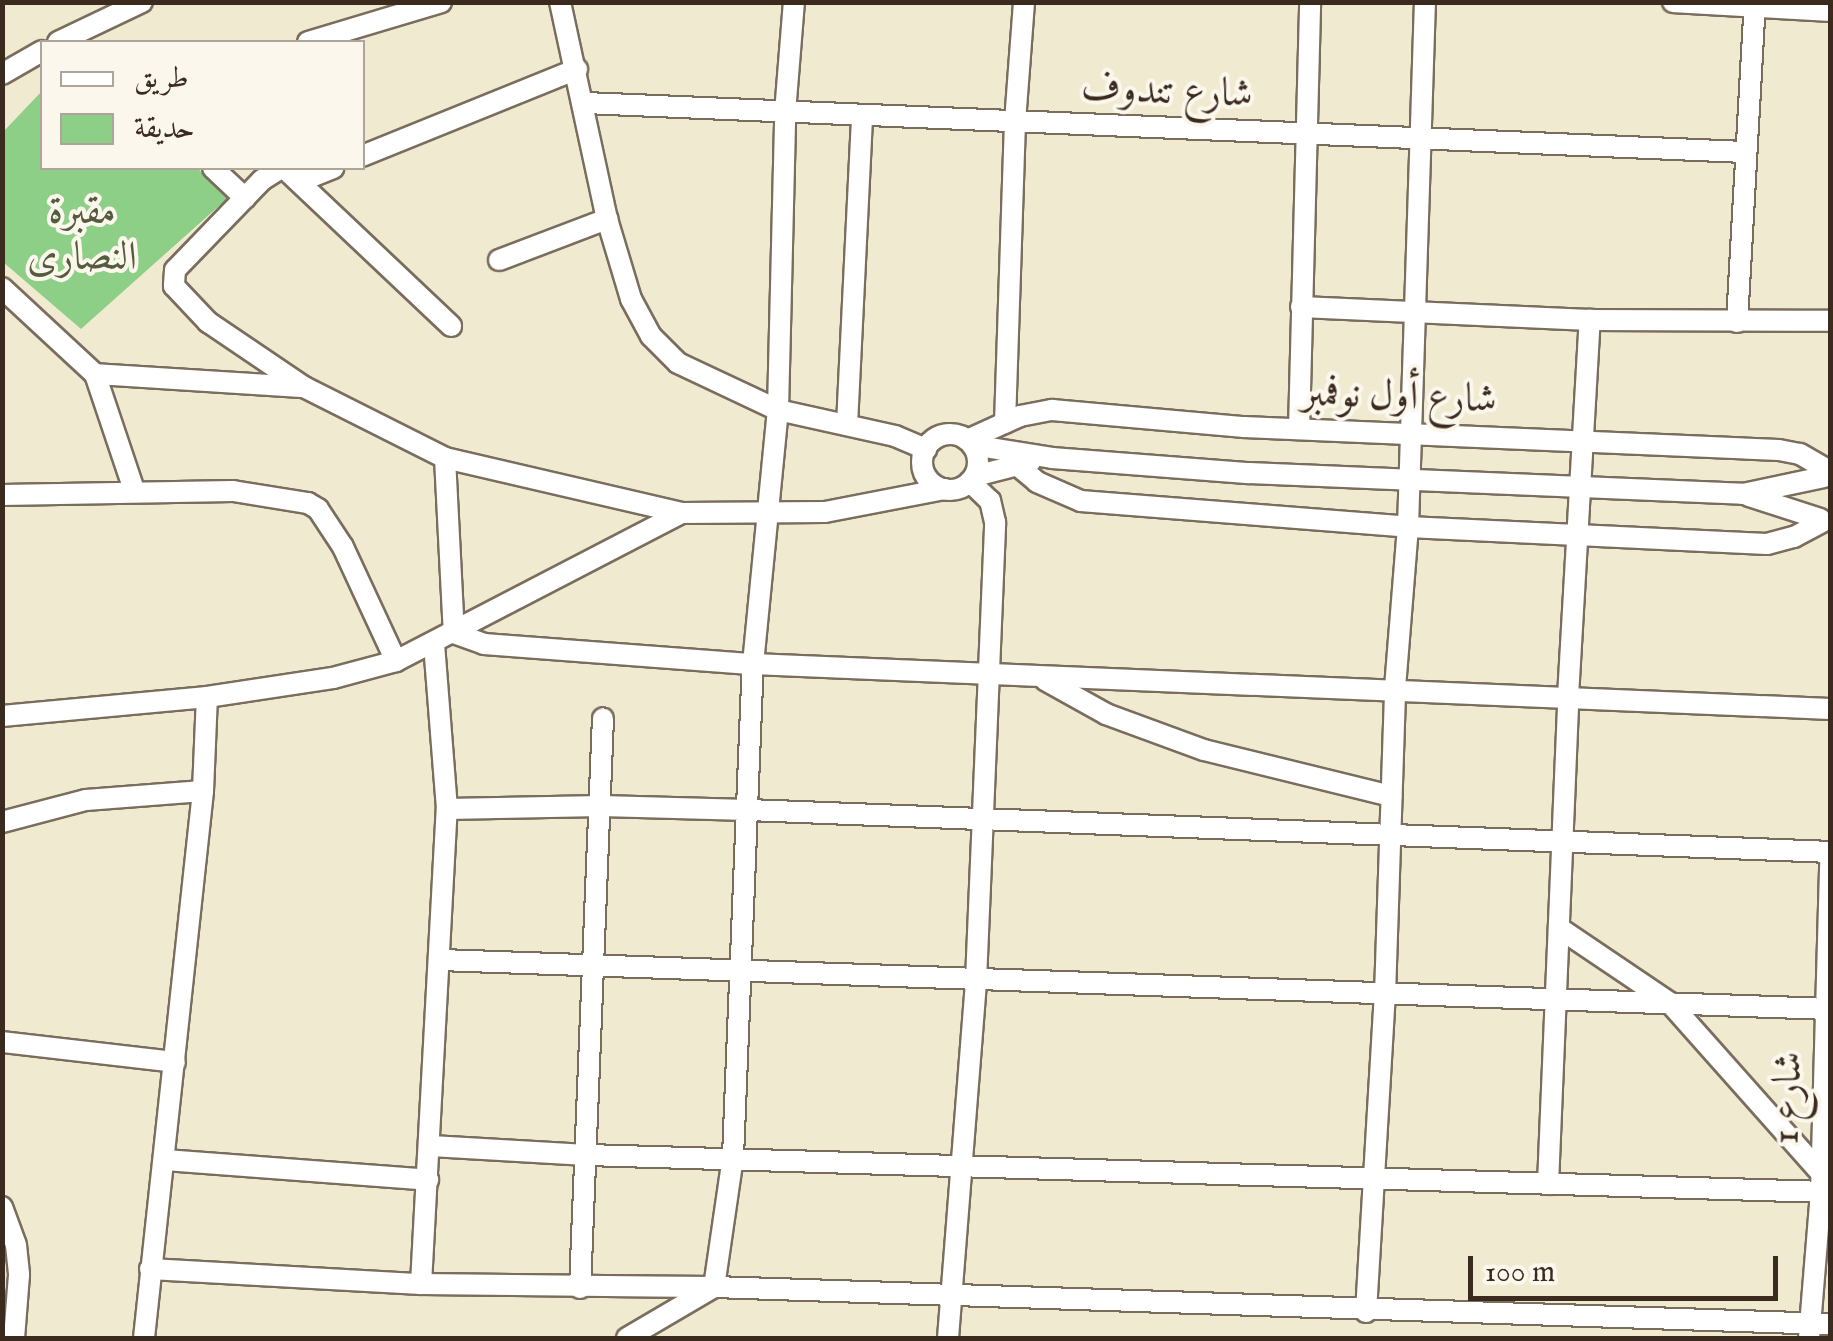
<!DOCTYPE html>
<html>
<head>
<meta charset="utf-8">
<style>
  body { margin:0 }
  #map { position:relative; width:1833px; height:1341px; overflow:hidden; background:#f0ead1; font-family:"IM FELL English",Amiri,serif }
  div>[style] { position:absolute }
  .green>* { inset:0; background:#8dcf87 }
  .roads { filter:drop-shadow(2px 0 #7a6d5d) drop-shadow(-2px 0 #7a6d5d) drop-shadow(0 2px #7a6d5d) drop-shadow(0 -2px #7a6d5d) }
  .minor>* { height:20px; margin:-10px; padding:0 10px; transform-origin:10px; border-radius:10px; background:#fff }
  .minor>.ring { margin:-10px; padding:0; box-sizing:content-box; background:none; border:20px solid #fff; border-radius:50% }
  span { translate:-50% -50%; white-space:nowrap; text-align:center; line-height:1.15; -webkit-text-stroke:8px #fbf7ec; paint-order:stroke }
  .street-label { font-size:40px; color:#3b2a1e }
  .park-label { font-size:40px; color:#545c3e }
  .frame { position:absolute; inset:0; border:5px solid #3b2a1e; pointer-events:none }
  .legend { position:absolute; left:40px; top:40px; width:325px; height:130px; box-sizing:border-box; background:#fbf7ec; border:2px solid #aea59a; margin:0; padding:12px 18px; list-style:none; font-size:30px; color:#3b2a1e }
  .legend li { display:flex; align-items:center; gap:20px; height:50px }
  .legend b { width:50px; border:2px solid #aea59a }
  .scale { position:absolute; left:1468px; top:1256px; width:310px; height:45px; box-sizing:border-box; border:5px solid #3b2a1e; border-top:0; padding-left:12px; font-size:30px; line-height:35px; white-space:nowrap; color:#3b2a1e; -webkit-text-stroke:8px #fbf7ec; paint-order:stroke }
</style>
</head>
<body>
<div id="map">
  <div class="green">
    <div style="clip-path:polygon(42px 91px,42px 168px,197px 168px,229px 197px,81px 329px,3px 262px,3px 132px)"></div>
  </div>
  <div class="roads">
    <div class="minor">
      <div style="left:560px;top:2px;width:222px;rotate:77.8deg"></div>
      <div style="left:607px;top:219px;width:84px;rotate:73.3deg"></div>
      <div style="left:631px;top:299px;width:42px;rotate:61.6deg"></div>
      <div style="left:651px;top:336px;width:38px;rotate:45deg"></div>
      <div style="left:678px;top:363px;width:110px;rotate:25.2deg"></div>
      <div style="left:778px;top:410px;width:120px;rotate:12.5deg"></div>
      <div style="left:895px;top:436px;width:34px;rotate:23deg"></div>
      <div style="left:1673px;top:2px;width:157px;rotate:3.3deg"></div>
      <div style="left:58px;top:42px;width:93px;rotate:-25.5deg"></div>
      <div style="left:308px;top:42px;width:139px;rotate:-16.7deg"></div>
      <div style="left:2px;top:74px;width:46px;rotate:-29.9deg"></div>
      <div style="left:585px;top:103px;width:1162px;rotate:2.42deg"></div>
      <div style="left:362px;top:156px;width:232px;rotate:-22deg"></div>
      <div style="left:213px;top:168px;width:44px;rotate:43.2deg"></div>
      <div style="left:281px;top:168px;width:22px;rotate:148deg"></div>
      <div style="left:262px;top:180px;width:125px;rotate:134deg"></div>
      <div style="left:175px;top:270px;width:16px;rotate:94deg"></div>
      <div style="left:174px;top:286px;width:50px;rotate:46.6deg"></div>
      <div style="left:208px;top:322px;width:116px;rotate:34.1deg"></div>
      <div style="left:304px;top:387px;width:158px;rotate:26.7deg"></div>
      <div style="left:445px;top:458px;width:242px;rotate:13.1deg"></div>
      <div style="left:681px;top:513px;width:144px;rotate:-0.4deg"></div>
      <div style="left:825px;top:512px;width:122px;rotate:-10.9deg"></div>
      <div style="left:284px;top:168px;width:230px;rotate:43.4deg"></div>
      <div style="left:301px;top:181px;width:35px;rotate:-22deg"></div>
      <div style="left:499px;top:260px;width:116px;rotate:-20.8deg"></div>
      <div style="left:2px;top:288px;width:127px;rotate:42.8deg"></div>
      <div style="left:95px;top:374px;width:122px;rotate:71.4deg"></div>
      <div style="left:1301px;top:307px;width:289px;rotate:2.6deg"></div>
      <div style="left:1590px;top:320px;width:240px;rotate:0.2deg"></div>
      <div style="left:1737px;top:322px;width:321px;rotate:-86.8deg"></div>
      <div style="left:95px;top:374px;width:208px;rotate:3.6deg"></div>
      <div style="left:1005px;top:423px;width:301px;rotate:-88.1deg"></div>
      <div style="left:1015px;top:122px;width:120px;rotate:-85.7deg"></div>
      <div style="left:847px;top:425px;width:310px;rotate:-87.2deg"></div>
      <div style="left:1299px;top:429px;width:427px;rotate:-88.5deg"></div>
      <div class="ring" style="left:922px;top:434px;width:36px;height:36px"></div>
      <div style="left:967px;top:440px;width:58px;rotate:-24.4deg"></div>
      <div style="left:1020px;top:416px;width:33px;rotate:-11deg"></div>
      <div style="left:1052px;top:410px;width:193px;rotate:5.1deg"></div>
      <div style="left:1244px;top:427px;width:535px;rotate:2.46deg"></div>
      <div style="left:1779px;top:450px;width:21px;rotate:11deg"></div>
      <div style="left:1800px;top:454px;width:34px;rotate:30deg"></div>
      <div style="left:972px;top:445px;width:81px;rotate:9.2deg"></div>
      <div style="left:1052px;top:458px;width:198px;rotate:4.4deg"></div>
      <div style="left:1249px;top:473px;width:494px;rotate:2.4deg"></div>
      <div style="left:1743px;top:494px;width:83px;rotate:-11.9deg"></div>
      <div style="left:445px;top:458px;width:175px;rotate:87.1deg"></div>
      <div style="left:454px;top:633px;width:32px;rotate:20deg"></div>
      <div style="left:484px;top:644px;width:270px;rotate:4.3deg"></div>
      <div style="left:753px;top:664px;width:1078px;rotate:2.39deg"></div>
      <div style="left:1017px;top:465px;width:26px;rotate:40deg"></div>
      <div style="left:1037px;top:482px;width:48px;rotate:23.4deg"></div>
      <div style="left:1081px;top:501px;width:328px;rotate:4.5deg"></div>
      <div style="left:1408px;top:527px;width:359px;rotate:2.7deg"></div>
      <div style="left:1767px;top:544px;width:28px;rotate:-15deg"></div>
      <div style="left:1794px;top:537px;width:32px;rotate:-28deg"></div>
      <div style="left:975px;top:476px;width:57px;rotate:-14.3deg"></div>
      <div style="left:2px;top:495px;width:231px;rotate:-1deg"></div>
      <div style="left:233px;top:491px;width:76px;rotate:9.1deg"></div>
      <div style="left:308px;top:503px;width:12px;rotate:31deg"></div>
      <div style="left:318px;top:509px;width:45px;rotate:56.7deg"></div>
      <div style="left:343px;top:547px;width:126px;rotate:65.1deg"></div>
      <div style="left:1749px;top:496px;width:75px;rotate:17.9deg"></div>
      <div style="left:1045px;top:680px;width:70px;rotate:29.1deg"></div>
      <div style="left:1106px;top:714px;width:104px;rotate:20.2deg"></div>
      <div style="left:1204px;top:750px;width:193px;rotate:13.8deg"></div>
      <div style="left:2px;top:716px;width:206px;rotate:-5.3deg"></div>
      <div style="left:207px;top:697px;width:127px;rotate:-8.6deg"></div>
      <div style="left:333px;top:678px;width:65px;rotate:-15.1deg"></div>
      <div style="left:396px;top:661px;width:321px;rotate:-27.4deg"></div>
      <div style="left:447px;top:809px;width:154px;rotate:-1.1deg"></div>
      <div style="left:601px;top:806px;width:147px;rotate:1.6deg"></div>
      <div style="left:748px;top:810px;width:1083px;rotate:2.22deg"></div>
      <div style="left:2px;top:822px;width:87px;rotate:-14.7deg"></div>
      <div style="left:86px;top:800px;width:117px;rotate:-4.4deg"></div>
      <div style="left:1559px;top:928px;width:134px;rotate:34deg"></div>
      <div style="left:1670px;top:1003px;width:227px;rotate:48.4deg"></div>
      <div style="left:440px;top:960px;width:1391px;rotate:2.02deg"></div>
      <div style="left:2px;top:1042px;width:174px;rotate:6.6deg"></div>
      <div style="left:431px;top:1146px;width:156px;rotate:3.3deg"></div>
      <div style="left:587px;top:1155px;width:1244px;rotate:1.71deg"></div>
      <div style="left:165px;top:1160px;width:264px;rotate:4.3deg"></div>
      <div style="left:1548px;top:1184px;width:487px;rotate:-87.6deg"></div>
      <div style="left:1568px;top:697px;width:378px;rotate:-86.7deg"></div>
      <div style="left:2px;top:1207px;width:40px;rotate:69.8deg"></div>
      <div style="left:16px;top:1245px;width:30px;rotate:84deg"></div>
      <div style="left:19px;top:1275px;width:63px;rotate:94.5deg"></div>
      <div style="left:150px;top:1269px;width:271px;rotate:3.2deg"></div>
      <div style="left:421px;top:1284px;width:293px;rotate:0.6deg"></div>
      <div style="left:714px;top:1287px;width:1117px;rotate:1.9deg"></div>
      <div style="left:421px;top:1284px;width:476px;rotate:-86.9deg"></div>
      <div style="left:447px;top:809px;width:166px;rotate:-94.5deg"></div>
      <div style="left:580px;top:1288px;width:570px;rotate:-87.69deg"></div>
      <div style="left:1366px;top:1312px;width:318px;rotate:-86.6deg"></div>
      <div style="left:1385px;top:995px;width:307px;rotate:-88.1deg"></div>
      <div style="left:1395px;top:688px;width:162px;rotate:-85.4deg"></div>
      <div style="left:1408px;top:527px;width:525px;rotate:-88.15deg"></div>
      <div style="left:144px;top:1338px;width:550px;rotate:-83.84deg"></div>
      <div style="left:203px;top:791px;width:94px;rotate:-87.6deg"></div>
      <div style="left:627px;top:1338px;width:101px;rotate:-30.4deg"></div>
      <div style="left:714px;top:1287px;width:131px;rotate:-81.7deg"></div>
      <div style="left:733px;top:1157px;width:493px;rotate:-87.7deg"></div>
      <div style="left:753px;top:664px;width:255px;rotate:-84.4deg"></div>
      <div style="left:778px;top:410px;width:297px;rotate:-88.6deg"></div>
      <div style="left:785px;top:113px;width:111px;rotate:-85.4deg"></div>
      <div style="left:948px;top:1338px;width:358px;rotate:-85.5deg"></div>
      <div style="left:976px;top:981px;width:459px;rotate:-87.6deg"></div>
      <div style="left:995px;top:522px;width:22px;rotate:-103deg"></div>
      <div style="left:990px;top:501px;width:28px;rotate:-136deg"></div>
      <div style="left:1809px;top:1338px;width:146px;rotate:-85.3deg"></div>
      <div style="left:1821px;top:1192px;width:331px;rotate:-88.4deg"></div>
    </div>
  </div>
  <div class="street-label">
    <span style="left:1167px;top:93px;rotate:2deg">شارع تندوف</span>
    <span style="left:1399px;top:398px;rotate:2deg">شارع أول نوفمبر</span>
    <span style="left:1789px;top:1098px;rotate:-88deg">شارع 1</span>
  </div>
  <div class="park-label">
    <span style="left:82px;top:236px">مقبرة<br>النصارى</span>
  </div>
  <div class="frame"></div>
  <ul class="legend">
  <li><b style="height:12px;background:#fff"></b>طريق</li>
  <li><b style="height:28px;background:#8dcf87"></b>حديقة</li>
  </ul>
  <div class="scale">100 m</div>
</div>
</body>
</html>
